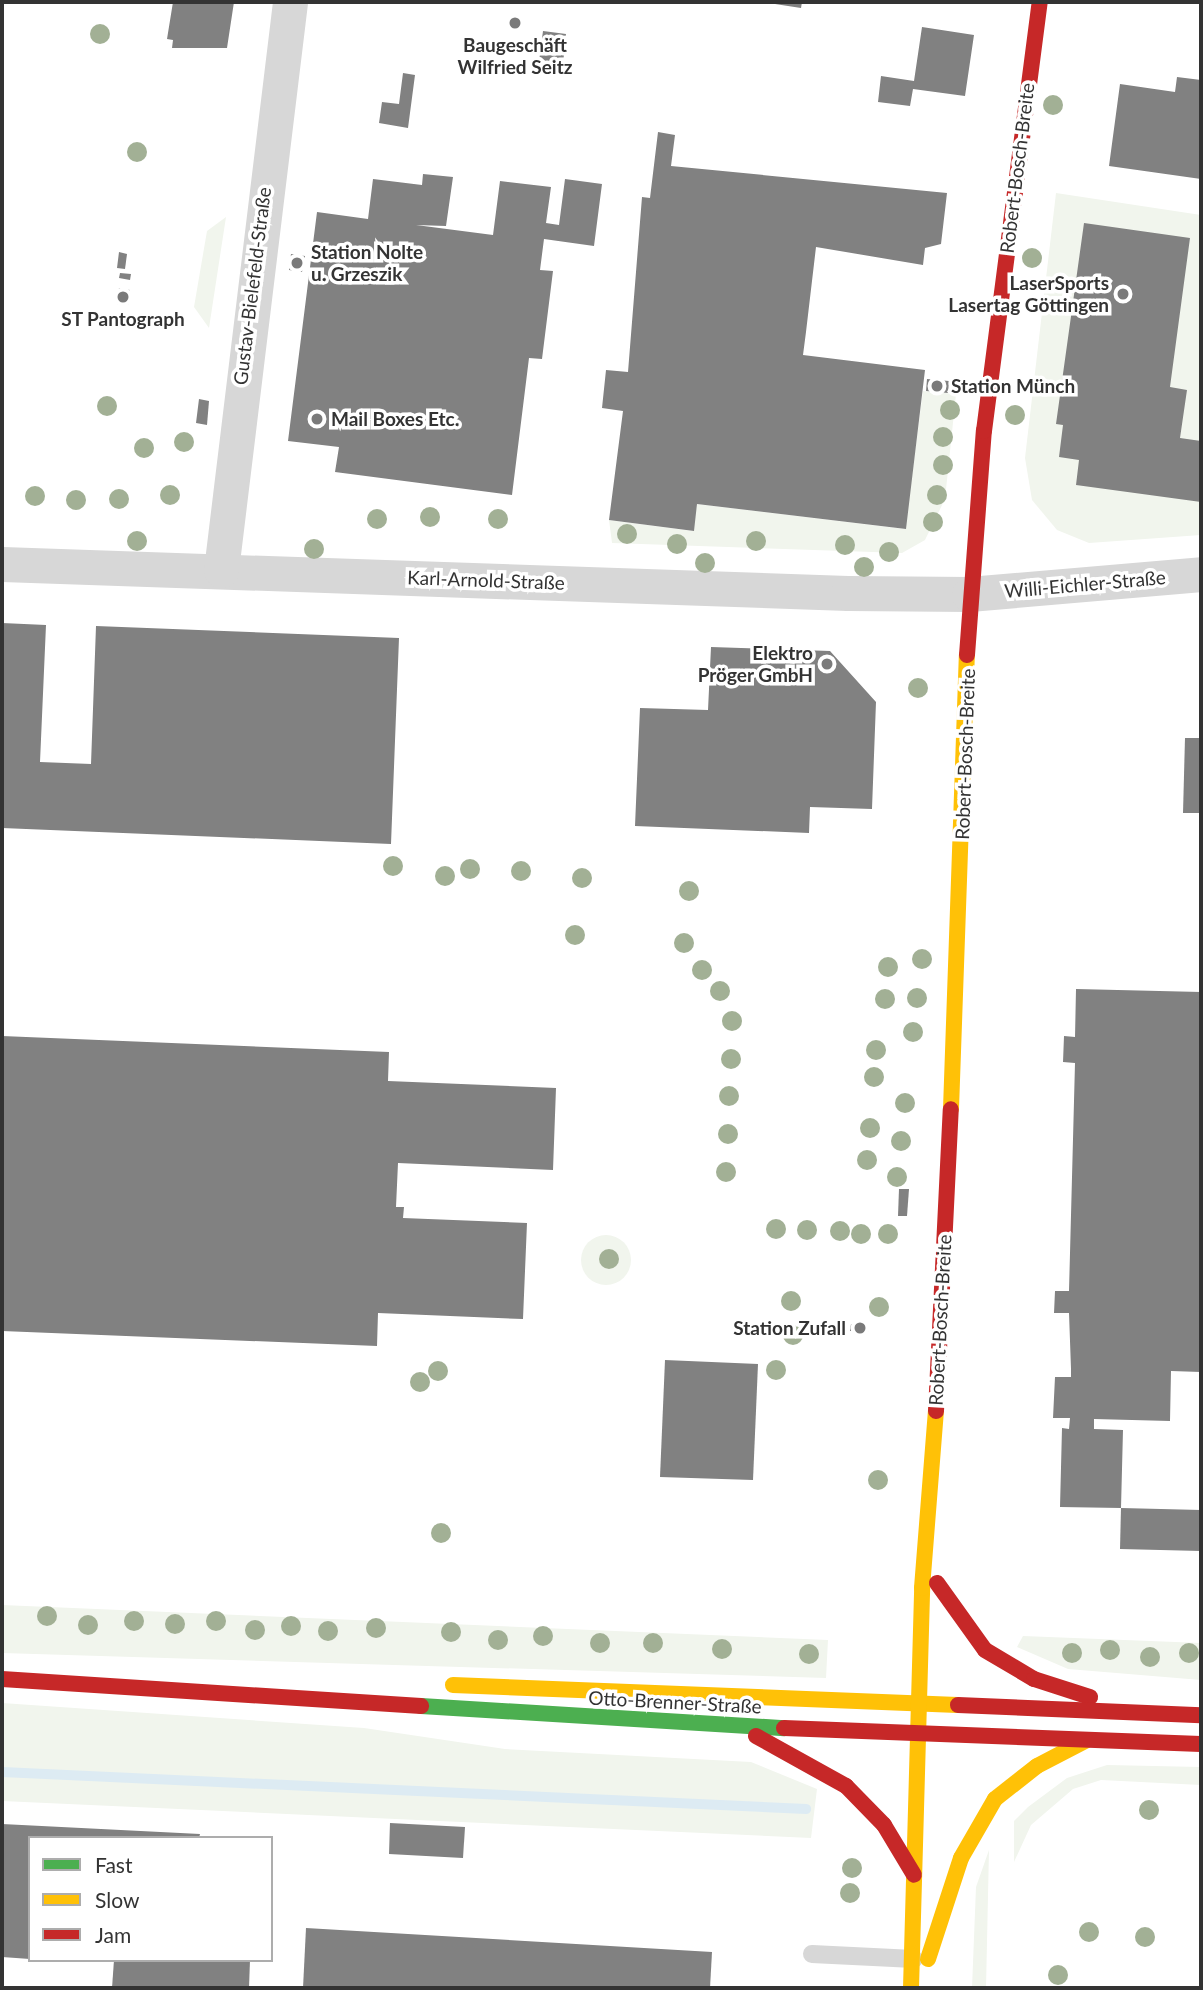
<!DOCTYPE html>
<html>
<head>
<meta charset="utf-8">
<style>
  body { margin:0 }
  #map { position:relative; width:1203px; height:1990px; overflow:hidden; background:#fff; font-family:Lato,sans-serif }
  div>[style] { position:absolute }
  .green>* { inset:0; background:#f1f5ed }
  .round { border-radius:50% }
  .stream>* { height:10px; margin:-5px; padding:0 5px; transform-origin:5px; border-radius:5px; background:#ddebf3 }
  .building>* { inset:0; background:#818181 }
  .lane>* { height:18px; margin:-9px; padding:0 9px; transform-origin:9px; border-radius:9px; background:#d7d7d7 }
  .street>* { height:35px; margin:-17.5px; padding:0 17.5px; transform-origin:17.5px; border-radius:17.5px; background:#d7d7d7 }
  .fast>* { height:16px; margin:-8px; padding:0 8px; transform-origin:8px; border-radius:8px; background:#4caf50 }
  .slow>* { height:16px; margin:-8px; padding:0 8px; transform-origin:8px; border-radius:8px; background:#ffc107 }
  .jam>* { height:16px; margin:-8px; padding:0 8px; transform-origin:8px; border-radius:8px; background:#c62828 }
  .trees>* { width:20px; height:20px; margin:-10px; border-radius:50%; background:#a2b095 }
  .dots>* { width:19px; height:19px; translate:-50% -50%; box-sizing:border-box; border:4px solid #fff; border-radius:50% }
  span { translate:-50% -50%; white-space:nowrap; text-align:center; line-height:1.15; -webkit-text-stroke:7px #fff; paint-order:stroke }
  .poi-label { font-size:19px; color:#333; font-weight:700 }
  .left { translate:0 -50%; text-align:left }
  .right { translate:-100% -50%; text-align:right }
  .street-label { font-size:19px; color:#333 }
  .frame { position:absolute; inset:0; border:4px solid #333; pointer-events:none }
  .legend { position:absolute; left:28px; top:1836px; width:245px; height:126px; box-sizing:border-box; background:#fff; border:2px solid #adadad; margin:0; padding:9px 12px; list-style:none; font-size:21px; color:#333 }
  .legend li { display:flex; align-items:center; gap:14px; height:35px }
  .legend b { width:35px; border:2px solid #adadad }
</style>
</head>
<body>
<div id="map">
  <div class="green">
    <div style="clip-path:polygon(1056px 193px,1201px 215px,1201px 535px,1089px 543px,1057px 530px,1032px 500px,1025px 458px)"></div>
    <div style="clip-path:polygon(226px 217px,209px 328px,194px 307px,207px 231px)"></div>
    <div style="clip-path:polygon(923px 391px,956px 394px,945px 499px,925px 540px,902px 553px,612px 543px,609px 520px,693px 531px,697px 504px,905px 529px)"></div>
    <div class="round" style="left:581px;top:1235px;width:50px;height:50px"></div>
    <div style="clip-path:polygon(2px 1605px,828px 1640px,826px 1678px,2px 1653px)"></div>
    <div style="clip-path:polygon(1023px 1636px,1201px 1643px,1201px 1680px,1068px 1669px,1017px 1647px)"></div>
    <div style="clip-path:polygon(2px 1703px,364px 1728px,505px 1749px,751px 1762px,817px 1789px,811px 1838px,2px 1801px)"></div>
    <div style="clip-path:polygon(1107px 1765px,1201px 1767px,1201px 1785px,1101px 1780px,1073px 1789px,1031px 1825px,1014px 1862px,1014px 1821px,1028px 1807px,1067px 1778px)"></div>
    <div style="clip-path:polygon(989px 1850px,986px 1988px,972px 1988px,976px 1887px)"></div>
  </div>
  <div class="stream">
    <div style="left:2px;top:1772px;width:805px;rotate:2.63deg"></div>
  </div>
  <div class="building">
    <div style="clip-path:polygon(173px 2px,234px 2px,227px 48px,172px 48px,173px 40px,167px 39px)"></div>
    <div style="clip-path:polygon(762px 2px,802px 2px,801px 8px)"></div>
    <div style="clip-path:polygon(922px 27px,974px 35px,965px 96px,913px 89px,910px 106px,878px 102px,881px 76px,914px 81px)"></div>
    <div style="clip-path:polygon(543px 31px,566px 34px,563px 64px,539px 61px)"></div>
    <div style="clip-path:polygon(403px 73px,415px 75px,408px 128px,379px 123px,382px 102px,399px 104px)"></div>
    <div style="clip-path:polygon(1177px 77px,1201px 80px,1201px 179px,1109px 166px,1120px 84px,1175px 92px)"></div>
    <div style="clip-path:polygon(658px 132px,675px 135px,671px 166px,947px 193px,941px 244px,925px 248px,923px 265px,816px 247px,806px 332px,803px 355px,925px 370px,906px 529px,697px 504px,694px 531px,609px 520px,623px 411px,602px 408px,606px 370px,628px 372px,642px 197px,650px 198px)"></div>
    <div style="clip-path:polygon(423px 174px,453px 177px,446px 226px,416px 225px,493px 235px,500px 181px,551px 187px,546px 223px,559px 225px,565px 179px,602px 184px,594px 246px,544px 239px,540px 270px,553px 271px,542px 359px,529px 358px,512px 495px,335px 472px,339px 447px,288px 441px,317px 212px,368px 219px,373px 179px,422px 185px)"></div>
    <div style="clip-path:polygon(1084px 223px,1190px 238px,1170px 387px,1187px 390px,1180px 438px,1201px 441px,1201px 502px,1076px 485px,1079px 460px,1059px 457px,1063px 425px,1056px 424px)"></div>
    <div style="clip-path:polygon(119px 252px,127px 254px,125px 269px,117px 268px)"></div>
    <div style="clip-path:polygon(291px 254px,305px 256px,302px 272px,289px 270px)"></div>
    <div style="clip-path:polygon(120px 273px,131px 274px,130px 280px,119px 278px)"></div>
    <div style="clip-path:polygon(119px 288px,130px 290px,128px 305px,117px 304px)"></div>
    <div style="clip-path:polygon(927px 379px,949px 381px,948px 393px,926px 391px)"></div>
    <div style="clip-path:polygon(199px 399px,209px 401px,207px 425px,196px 423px)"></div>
    <div style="clip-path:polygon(2px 623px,46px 625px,40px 762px,91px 764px,96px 626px,399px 638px,391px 844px,2px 828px)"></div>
    <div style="clip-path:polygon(711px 647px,830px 651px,876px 702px,872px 809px,810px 807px,809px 833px,635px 826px,640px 708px,708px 710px)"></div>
    <div style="clip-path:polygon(1185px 738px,1201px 738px,1201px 813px,1183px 813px)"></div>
    <div style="clip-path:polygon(1076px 989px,1201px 992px,1201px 1372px,1171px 1371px,1170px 1421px,1094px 1419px,1094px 1429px,1123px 1430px,1121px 1508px,1060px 1507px,1062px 1428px,1069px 1429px,1070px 1418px,1053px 1418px,1055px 1377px,1071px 1377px,1071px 1369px,1069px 1313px,1054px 1313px,1055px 1291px,1069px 1291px,1075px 1063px,1063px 1062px,1064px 1036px,1075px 1037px)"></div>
    <div style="clip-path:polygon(2px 1036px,389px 1052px,388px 1081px,556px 1088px,553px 1170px,398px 1163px,396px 1207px,404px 1207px,403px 1218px,527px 1223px,523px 1319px,378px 1313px,377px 1346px,2px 1331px)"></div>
    <div style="clip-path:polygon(899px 1189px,909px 1189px,907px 1216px,898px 1216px)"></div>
    <div style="clip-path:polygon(851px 1324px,869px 1326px,868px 1332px,850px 1331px)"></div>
    <div style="clip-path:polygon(665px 1360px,758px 1364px,753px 1480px,660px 1477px)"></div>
    <div style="clip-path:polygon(1121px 1508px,1201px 1510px,1201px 1551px,1120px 1549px)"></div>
    <div style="clip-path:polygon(390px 1823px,465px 1827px,463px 1858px,389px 1854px)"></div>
    <div style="clip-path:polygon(2px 1824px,200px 1834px,199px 1838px,30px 1838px,30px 1959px,2px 1957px)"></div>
    <div style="clip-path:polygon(306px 1928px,712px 1952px,710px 1988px,303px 1988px)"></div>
    <div style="clip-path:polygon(114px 1960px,250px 1960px,249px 1988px,112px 1988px)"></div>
  </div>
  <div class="lane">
    <div style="left:812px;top:1954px;width:102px;rotate:2.8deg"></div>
  </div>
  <div class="street">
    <div style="left:2px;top:564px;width:846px;rotate:1.96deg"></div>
    <div style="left:848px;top:593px;width:121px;rotate:0.5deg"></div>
    <div style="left:969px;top:594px;width:233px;rotate:-4.9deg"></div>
    <div style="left:221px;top:570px;width:572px;rotate:-83.07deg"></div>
  </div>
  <div class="fast">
    <div style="left:421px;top:1706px;width:364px;rotate:3.5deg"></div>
  </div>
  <div class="slow">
    <div style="left:951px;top:1109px;width:454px;rotate:-88deg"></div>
    <div style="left:453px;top:1685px;width:505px;rotate:2.27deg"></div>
    <div style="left:928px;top:1959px;width:106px;rotate:-71.9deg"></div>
    <div style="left:961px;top:1858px;width:68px;rotate:-60deg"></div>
    <div style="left:995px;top:1799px;width:53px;rotate:-38.2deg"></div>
    <div style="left:1037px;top:1766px;width:56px;rotate:-27.5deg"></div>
    <div style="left:911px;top:1988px;width:400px;rotate:-88.4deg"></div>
    <div style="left:922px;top:1588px;width:178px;rotate:-85.5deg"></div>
  </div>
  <div class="jam">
    <div style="left:967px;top:655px;width:225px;rotate:-85.7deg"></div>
    <div style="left:984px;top:431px;width:433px;rotate:-82.6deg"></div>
    <div style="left:936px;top:1411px;width:302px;rotate:-87.2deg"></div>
    <div style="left:937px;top:1583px;width:82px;rotate:54.4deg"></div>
    <div style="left:985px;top:1650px;width:57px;rotate:30.6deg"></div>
    <div style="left:1034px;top:1679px;width:59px;rotate:17.8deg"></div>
    <div style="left:2px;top:1679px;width:420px;rotate:3.7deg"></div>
    <div style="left:958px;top:1705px;width:243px;rotate:2.4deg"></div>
    <div style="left:784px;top:1728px;width:417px;rotate:2.2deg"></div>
    <div style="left:756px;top:1736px;width:103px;rotate:29.1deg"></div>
    <div style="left:846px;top:1786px;width:54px;rotate:45.7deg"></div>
    <div style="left:884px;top:1825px;width:58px;rotate:59deg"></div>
  </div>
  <div class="trees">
    <div style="left:100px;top:34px"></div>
    <div style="left:1053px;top:105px"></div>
    <div style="left:137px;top:152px"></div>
    <div style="left:1032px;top:258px"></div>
    <div style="left:107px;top:406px"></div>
    <div style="left:950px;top:410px"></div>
    <div style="left:1015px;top:415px"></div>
    <div style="left:943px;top:437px"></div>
    <div style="left:184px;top:442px"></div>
    <div style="left:144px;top:448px"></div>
    <div style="left:943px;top:465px"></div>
    <div style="left:170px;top:495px"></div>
    <div style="left:937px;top:495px"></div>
    <div style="left:35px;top:496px"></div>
    <div style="left:119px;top:499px"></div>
    <div style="left:76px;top:500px"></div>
    <div style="left:430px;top:517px"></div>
    <div style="left:377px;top:519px"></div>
    <div style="left:498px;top:519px"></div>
    <div style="left:933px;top:522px"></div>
    <div style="left:627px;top:534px"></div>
    <div style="left:137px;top:541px"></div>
    <div style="left:756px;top:541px"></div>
    <div style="left:677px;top:544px"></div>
    <div style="left:845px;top:545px"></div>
    <div style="left:314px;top:549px"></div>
    <div style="left:889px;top:552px"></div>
    <div style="left:705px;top:563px"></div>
    <div style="left:864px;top:567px"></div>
    <div style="left:918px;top:688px"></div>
    <div style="left:393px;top:866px"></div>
    <div style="left:470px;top:869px"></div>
    <div style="left:521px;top:871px"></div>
    <div style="left:445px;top:876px"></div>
    <div style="left:582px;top:878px"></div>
    <div style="left:689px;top:891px"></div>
    <div style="left:575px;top:935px"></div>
    <div style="left:684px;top:943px"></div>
    <div style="left:922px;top:959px"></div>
    <div style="left:888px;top:967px"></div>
    <div style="left:702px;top:970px"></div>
    <div style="left:720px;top:991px"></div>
    <div style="left:917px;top:998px"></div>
    <div style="left:885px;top:999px"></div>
    <div style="left:732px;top:1021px"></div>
    <div style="left:913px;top:1032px"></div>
    <div style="left:876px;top:1050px"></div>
    <div style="left:731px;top:1059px"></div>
    <div style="left:874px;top:1077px"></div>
    <div style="left:729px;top:1096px"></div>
    <div style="left:905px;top:1103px"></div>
    <div style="left:870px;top:1128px"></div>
    <div style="left:728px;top:1134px"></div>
    <div style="left:901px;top:1141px"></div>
    <div style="left:867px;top:1160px"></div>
    <div style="left:726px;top:1172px"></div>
    <div style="left:897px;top:1177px"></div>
    <div style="left:776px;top:1229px"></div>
    <div style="left:807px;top:1230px"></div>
    <div style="left:840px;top:1231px"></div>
    <div style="left:861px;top:1234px"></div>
    <div style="left:888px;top:1234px"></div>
    <div style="left:609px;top:1259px"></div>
    <div style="left:791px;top:1301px"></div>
    <div style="left:879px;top:1307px"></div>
    <div style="left:793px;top:1335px"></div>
    <div style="left:776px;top:1370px"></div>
    <div style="left:438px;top:1371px"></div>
    <div style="left:420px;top:1382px"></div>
    <div style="left:878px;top:1480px"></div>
    <div style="left:441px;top:1533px"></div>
    <div style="left:47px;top:1616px"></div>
    <div style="left:134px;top:1621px"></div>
    <div style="left:216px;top:1621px"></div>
    <div style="left:175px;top:1624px"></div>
    <div style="left:88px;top:1625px"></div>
    <div style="left:291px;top:1626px"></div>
    <div style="left:376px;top:1628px"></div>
    <div style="left:255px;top:1630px"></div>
    <div style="left:328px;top:1631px"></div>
    <div style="left:451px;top:1632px"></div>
    <div style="left:543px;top:1636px"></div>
    <div style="left:498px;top:1640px"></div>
    <div style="left:600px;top:1643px"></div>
    <div style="left:653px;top:1643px"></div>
    <div style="left:722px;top:1649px"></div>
    <div style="left:1110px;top:1650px"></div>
    <div style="left:1072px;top:1653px"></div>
    <div style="left:1189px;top:1653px"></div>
    <div style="left:809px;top:1654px"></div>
    <div style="left:1150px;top:1657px"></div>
    <div style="left:1149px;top:1810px"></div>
    <div style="left:852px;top:1868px"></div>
    <div style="left:850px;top:1893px"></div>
    <div style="left:1089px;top:1932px"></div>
    <div style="left:1145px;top:1937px"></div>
    <div style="left:1058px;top:1975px"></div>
  </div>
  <div class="dots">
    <div style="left:515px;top:23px;background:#7a7a7a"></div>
    <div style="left:297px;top:263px;background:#7a7a7a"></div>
    <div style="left:1123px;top:294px;background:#7a7a7a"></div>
    <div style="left:123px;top:297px;background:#7a7a7a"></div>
    <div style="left:937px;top:386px;background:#7a7a7a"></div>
    <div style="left:317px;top:419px;background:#7a7a7a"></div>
    <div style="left:827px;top:664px;background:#7a7a7a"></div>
    <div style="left:860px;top:1328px;background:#7a7a7a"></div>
  </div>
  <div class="poi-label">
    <span style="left:515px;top:56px">Baugeschäft<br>Wilfried Seitz</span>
    <span class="left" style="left:311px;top:263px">Station Nolte<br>u. Grzeszik</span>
    <span class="right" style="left:1109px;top:294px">LaserSports<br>Lasertag Göttingen</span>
    <span style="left:123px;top:319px">ST Pantograph</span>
    <span class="left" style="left:951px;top:386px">Station Münch</span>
    <span class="left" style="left:331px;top:419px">Mail Boxes Etc.</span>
    <span class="right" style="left:813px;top:664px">Elektro<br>Pröger GmbH</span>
    <span class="right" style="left:846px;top:1328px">Station Zufall</span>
  </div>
  <div class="street-label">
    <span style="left:1017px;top:168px;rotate:-83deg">Robert-Bosch-Breite</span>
    <span style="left:252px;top:286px;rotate:-83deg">Gustav-Bielefeld-Straße</span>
    <span style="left:486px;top:580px;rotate:2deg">Karl-Arnold-Straße</span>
    <span style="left:1085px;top:584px;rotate:-5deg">Willi-Eichler-Straße</span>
    <span style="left:965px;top:754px;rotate:-88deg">Robert-Bosch-Breite</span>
    <span style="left:940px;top:1320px;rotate:-87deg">Robert-Bosch-Breite</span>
    <span style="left:675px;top:1702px;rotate:3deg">Otto-Brenner-Straße</span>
  </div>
  <div class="frame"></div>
  <ul class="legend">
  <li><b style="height:9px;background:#4caf50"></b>Fast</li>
  <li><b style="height:9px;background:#ffc107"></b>Slow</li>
  <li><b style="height:9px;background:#c62828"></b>Jam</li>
  </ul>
</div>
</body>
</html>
